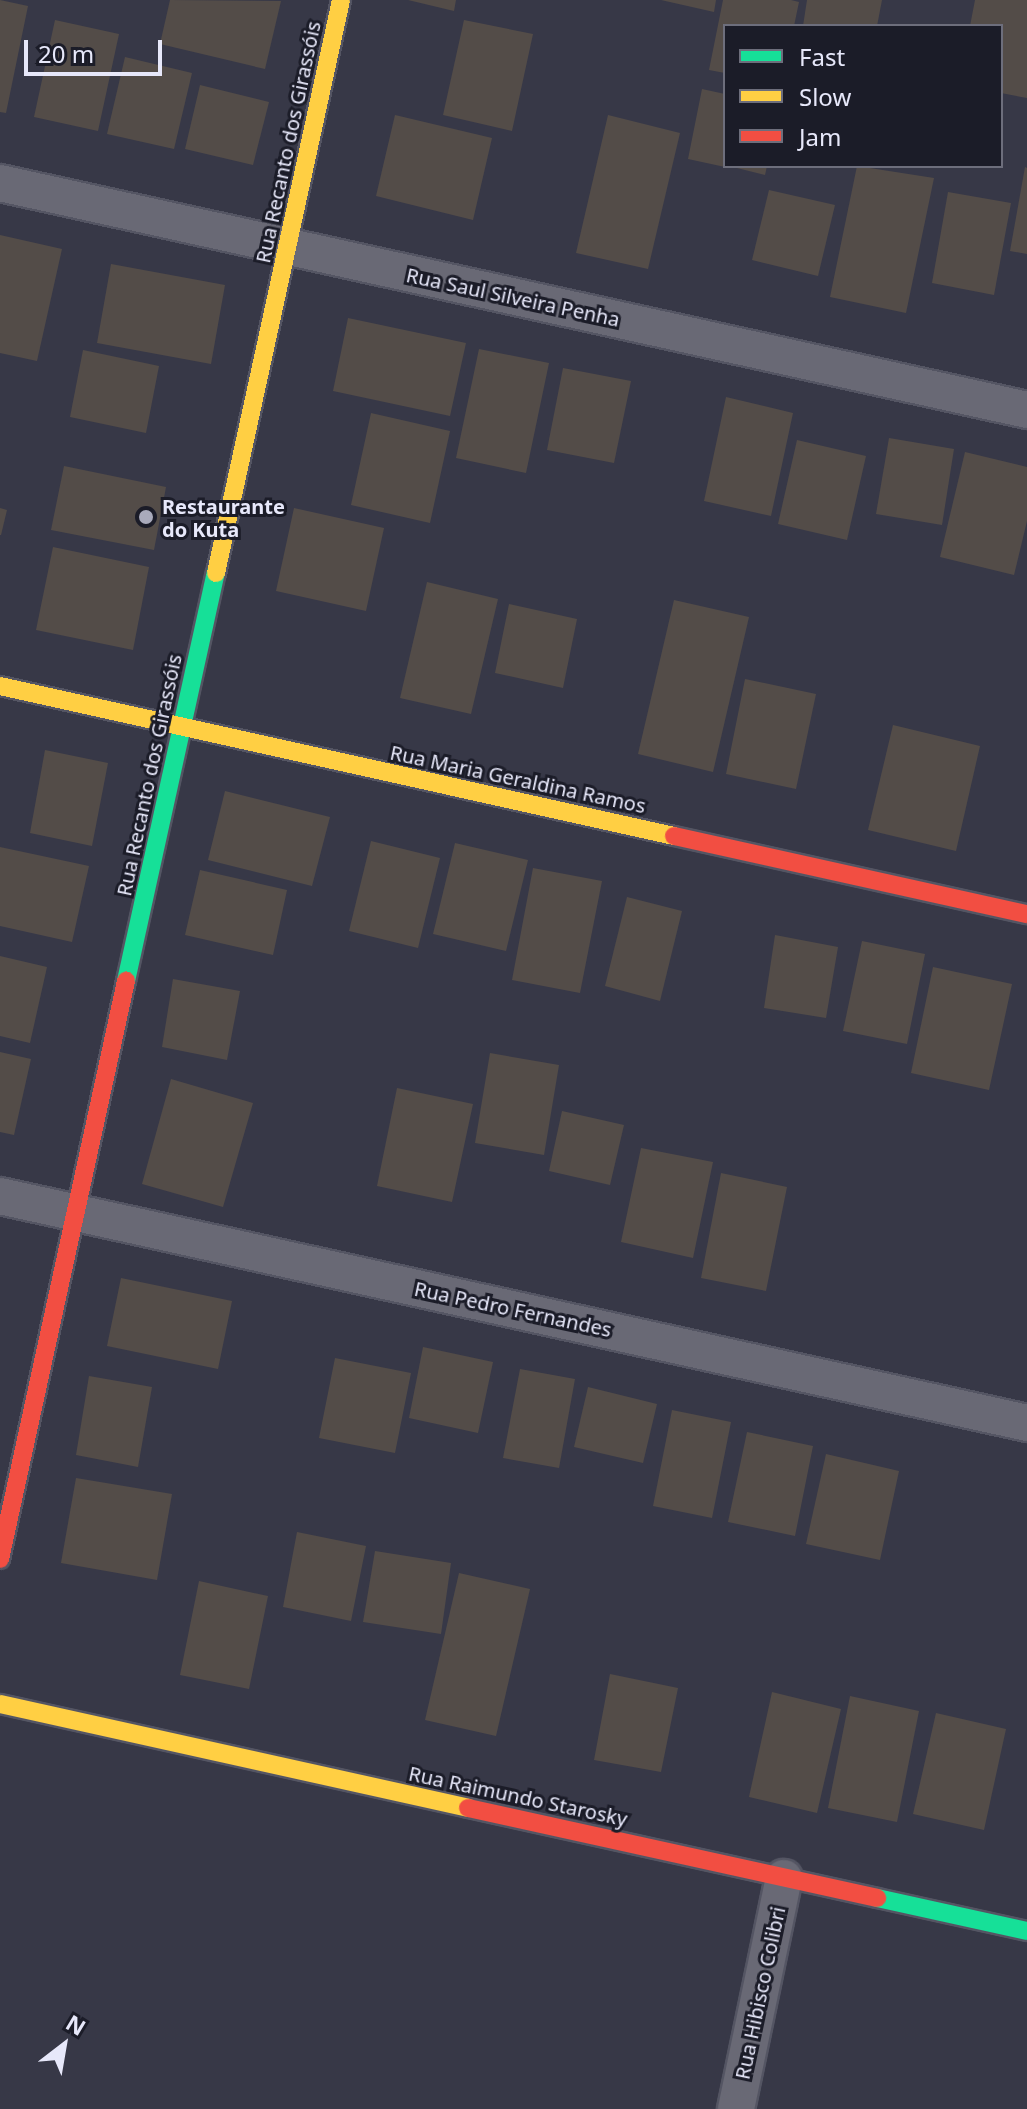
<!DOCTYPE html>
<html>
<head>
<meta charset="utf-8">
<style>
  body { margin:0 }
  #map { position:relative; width:1027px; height:2109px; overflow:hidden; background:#373847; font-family:"Noto Sans",sans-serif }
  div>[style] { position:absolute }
  .building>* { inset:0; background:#534c48 }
  .roads { filter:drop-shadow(2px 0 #545563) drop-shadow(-2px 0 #545563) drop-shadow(0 2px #545563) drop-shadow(0 -2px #545563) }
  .street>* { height:36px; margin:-18px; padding:0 18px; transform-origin:18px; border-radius:18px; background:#696975 }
  .fast>* { height:18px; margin:-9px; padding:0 9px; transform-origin:9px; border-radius:9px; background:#16e098 }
  .slow>* { height:18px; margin:-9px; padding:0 9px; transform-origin:9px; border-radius:9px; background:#ffcf43 }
  .jam>* { height:18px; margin:-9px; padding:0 9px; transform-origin:9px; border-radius:9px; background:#f24e42 }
  .dots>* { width:22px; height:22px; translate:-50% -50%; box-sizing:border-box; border:4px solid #1b1c28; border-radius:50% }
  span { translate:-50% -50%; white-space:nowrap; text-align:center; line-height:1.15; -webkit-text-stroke:6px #1b1c28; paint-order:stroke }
  .street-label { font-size:20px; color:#e7e8fa }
  .poi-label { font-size:20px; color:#e7e8fa; font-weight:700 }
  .left { translate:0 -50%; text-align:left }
  .legend { position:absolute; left:723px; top:24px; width:280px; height:144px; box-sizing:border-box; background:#1b1c28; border:2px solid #6d6e7c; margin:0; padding:10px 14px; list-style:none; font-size:24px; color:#e7e8fa }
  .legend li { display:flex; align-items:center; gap:16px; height:40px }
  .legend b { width:40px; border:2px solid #6d6e7c }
  .north { position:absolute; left:24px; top:2005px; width:80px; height:80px; -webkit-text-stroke:6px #1b1c28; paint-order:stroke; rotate:31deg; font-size:22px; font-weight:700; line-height:32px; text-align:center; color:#e7e8fa }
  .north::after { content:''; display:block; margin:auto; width:28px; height:36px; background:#e7e8fa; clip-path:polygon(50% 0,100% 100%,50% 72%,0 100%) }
  .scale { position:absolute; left:24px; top:40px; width:138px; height:36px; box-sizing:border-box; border:4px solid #e7e8fa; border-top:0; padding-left:10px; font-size:24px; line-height:28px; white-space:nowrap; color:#e7e8fa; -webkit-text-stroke:6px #1b1c28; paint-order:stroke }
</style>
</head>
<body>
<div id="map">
  <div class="building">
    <div style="clip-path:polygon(0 0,28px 6px,6px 113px,0 112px)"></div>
    <div style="clip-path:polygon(170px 0,281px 1px,265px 69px,160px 44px)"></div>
    <div style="clip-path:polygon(408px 0,456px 0,454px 11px)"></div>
    <div style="clip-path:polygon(661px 0,716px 0,714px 12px)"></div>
    <div style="clip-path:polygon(723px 0,791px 0,799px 2px,794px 26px,725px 26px,725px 73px,709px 70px)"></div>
    <div style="clip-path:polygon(807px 0,882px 0,877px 26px,803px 26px)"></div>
    <div style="clip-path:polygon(975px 0,1027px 0,1027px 98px,1001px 93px,1001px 26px,970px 26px)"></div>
    <div style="clip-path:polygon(55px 20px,119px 34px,98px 131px,34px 117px)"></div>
    <div style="clip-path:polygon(464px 20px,533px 34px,512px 131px,443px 115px)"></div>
    <div style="clip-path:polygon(125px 57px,192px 73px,174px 149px,107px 134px)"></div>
    <div style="clip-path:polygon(200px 85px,269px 102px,253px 165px,185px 149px)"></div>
    <div style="clip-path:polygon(702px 89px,725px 94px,725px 167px,688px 159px)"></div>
    <div style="clip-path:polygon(395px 115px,492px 138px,473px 220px,376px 196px)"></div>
    <div style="clip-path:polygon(608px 115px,680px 133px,648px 269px,576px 253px)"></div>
    <div style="clip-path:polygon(729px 166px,767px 166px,765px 175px)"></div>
    <div style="clip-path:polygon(857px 166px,934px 178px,906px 313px,830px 297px)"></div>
    <div style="clip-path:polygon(1025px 167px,1027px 168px,1027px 254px,1010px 251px)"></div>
    <div style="clip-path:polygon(769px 190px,835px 205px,818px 276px,752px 260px)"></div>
    <div style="clip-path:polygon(948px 192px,1011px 203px,994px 295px,932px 283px)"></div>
    <div style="clip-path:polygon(0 235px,62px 249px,37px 361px,0 353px)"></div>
    <div style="clip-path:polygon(111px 264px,225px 285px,211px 364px,97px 343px)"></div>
    <div style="clip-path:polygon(348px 318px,466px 343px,450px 416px,333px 391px)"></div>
    <div style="clip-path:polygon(479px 349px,549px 363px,526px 473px,456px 458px)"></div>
    <div style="clip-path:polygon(83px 350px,159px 366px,146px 433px,70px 417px)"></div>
    <div style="clip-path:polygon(563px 368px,631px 381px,614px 463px,547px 450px)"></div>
    <div style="clip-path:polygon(726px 397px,793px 413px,771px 516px,704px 501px)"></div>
    <div style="clip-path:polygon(371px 413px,450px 431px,430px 523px,351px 505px)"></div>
    <div style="clip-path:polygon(889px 438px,954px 449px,942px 525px,876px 514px)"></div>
    <div style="clip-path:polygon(797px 440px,866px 456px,847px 540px,778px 524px)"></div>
    <div style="clip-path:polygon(965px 452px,1027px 467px,1027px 521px,1014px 575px,940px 557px)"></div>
    <div style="clip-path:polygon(64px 466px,166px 487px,154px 550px,51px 530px)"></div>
    <div style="clip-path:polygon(0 508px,7px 510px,1px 535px,0 535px)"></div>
    <div style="clip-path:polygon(294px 508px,384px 528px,366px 611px,276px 591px)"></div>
    <div style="clip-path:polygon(53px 547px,149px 567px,133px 650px,36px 630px)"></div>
    <div style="clip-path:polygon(427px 582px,498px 599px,471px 714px,400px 698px)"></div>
    <div style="clip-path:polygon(674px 600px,749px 617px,713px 772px,638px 754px)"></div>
    <div style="clip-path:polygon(509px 604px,577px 619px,563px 688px,495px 673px)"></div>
    <div style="clip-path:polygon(745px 679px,816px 694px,796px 789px,726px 774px)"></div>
    <div style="clip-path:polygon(893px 725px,980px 746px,956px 851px,868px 830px)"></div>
    <div style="clip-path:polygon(45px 750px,108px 763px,92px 846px,30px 833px)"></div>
    <div style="clip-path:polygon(225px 791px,330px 817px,312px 886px,208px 860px)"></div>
    <div style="clip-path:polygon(371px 841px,440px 858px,418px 948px,349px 931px)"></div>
    <div style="clip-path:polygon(455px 843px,528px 860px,506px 951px,433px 934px)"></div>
    <div style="clip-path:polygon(0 847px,89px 866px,72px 942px,0 926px)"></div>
    <div style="clip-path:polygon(533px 868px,602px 881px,580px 993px,512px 980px)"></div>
    <div style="clip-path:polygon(200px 870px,287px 890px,273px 955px,185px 935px)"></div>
    <div style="clip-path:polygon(627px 897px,682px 911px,660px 1001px,605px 986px)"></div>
    <div style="clip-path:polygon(775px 935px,838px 947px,826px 1018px,764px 1008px)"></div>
    <div style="clip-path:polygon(862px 941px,925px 954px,907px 1044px,843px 1031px)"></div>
    <div style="clip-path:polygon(0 956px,47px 967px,30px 1043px,0 1036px)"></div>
    <div style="clip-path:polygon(933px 967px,1012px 984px,989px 1090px,911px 1073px)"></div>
    <div style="clip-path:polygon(173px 979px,240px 991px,227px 1060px,162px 1047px)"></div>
    <div style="clip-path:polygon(0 1052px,31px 1059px,14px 1135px,0 1132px)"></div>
    <div style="clip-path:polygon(490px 1053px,559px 1065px,544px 1155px,475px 1143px)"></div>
    <div style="clip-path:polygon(171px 1079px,253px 1103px,223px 1207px,142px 1184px)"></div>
    <div style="clip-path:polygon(397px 1088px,473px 1104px,452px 1202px,377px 1186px)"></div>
    <div style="clip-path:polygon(562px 1111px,624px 1125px,610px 1185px,549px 1171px)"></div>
    <div style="clip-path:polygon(641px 1148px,713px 1162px,693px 1258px,621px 1242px)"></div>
    <div style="clip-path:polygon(721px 1173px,787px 1187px,766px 1291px,701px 1278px)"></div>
    <div style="clip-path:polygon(121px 1278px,232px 1301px,218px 1369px,107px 1346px)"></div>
    <div style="clip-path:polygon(423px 1347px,493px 1362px,478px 1433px,409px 1418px)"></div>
    <div style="clip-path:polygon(335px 1358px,411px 1373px,395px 1453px,319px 1438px)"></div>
    <div style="clip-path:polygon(520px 1369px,575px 1379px,559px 1468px,503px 1458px)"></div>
    <div style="clip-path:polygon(89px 1376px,152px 1387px,138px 1467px,76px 1455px)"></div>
    <div style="clip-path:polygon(588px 1387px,657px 1404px,643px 1463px,574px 1447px)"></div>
    <div style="clip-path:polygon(672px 1410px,731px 1422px,712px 1518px,653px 1506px)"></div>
    <div style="clip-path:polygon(747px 1432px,813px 1446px,795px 1536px,728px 1522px)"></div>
    <div style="clip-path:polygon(826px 1454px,899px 1471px,880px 1560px,806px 1544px)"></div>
    <div style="clip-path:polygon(76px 1478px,172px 1494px,157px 1580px,61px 1563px)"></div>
    <div style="clip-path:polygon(297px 1532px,366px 1546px,351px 1621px,283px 1607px)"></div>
    <div style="clip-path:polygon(375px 1551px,451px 1563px,441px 1634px,363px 1622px)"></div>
    <div style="clip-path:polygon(459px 1573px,530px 1589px,496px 1736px,425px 1720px)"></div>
    <div style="clip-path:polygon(199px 1581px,268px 1596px,249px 1689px,180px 1675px)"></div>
    <div style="clip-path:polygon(610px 1674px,678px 1688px,661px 1772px,594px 1760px)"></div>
    <div style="clip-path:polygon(772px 1692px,841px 1709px,817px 1813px,749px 1797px)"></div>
    <div style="clip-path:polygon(850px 1696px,919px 1711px,897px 1822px,828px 1808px)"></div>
    <div style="clip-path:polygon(936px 1713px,1006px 1729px,984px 1830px,913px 1814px)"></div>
  </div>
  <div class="roads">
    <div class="street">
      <div style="left:0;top:183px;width:1052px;rotate:12.46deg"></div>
      <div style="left:0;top:1196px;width:1052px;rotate:12.46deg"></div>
      <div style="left:736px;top:2109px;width:236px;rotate:-78.3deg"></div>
    </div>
    <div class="fast">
      <div style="left:126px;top:981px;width:418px;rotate:-77.6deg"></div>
      <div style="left:877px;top:1898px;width:154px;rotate:12.4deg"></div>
    </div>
    <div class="slow">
      <div style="left:216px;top:573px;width:586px;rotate:-77.69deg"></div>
      <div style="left:0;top:686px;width:690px;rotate:12.55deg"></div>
      <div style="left:0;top:1704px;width:479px;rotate:12.5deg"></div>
    </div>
    <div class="jam">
      <div style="left:674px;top:836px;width:362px;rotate:12.5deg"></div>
      <div style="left:0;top:1559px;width:592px;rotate:-77.7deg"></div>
      <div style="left:468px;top:1808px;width:419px;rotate:12.4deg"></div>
    </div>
  </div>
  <div class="dots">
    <div style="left:146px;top:517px;background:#a9aabb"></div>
  </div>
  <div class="street-label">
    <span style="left:288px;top:142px;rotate:-78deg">Rua Recanto dos Girassóis</span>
    <span style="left:513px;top:297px;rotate:12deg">Rua Saul Silveira Penha</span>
    <span style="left:149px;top:775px;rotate:-78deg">Rua Recanto dos Girassóis</span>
    <span style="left:518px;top:779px;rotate:12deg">Rua Maria Geraldina Ramos</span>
    <span style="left:513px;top:1309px;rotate:12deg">Rua Pedro Fernandes</span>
    <span style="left:518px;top:1796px;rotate:12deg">Rua Raimundo Starosky</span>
    <span style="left:760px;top:1993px;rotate:-78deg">Rua Hibisco Colibri</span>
  </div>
  <div class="poi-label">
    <span class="left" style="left:162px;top:518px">Restaurante<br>do Kuta</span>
  </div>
  <ul class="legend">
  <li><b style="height:10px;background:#16e098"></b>Fast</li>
  <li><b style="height:10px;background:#ffcf43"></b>Slow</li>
  <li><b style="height:10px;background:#f24e42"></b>Jam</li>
  </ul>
  <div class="north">N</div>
  <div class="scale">20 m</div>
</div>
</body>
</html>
